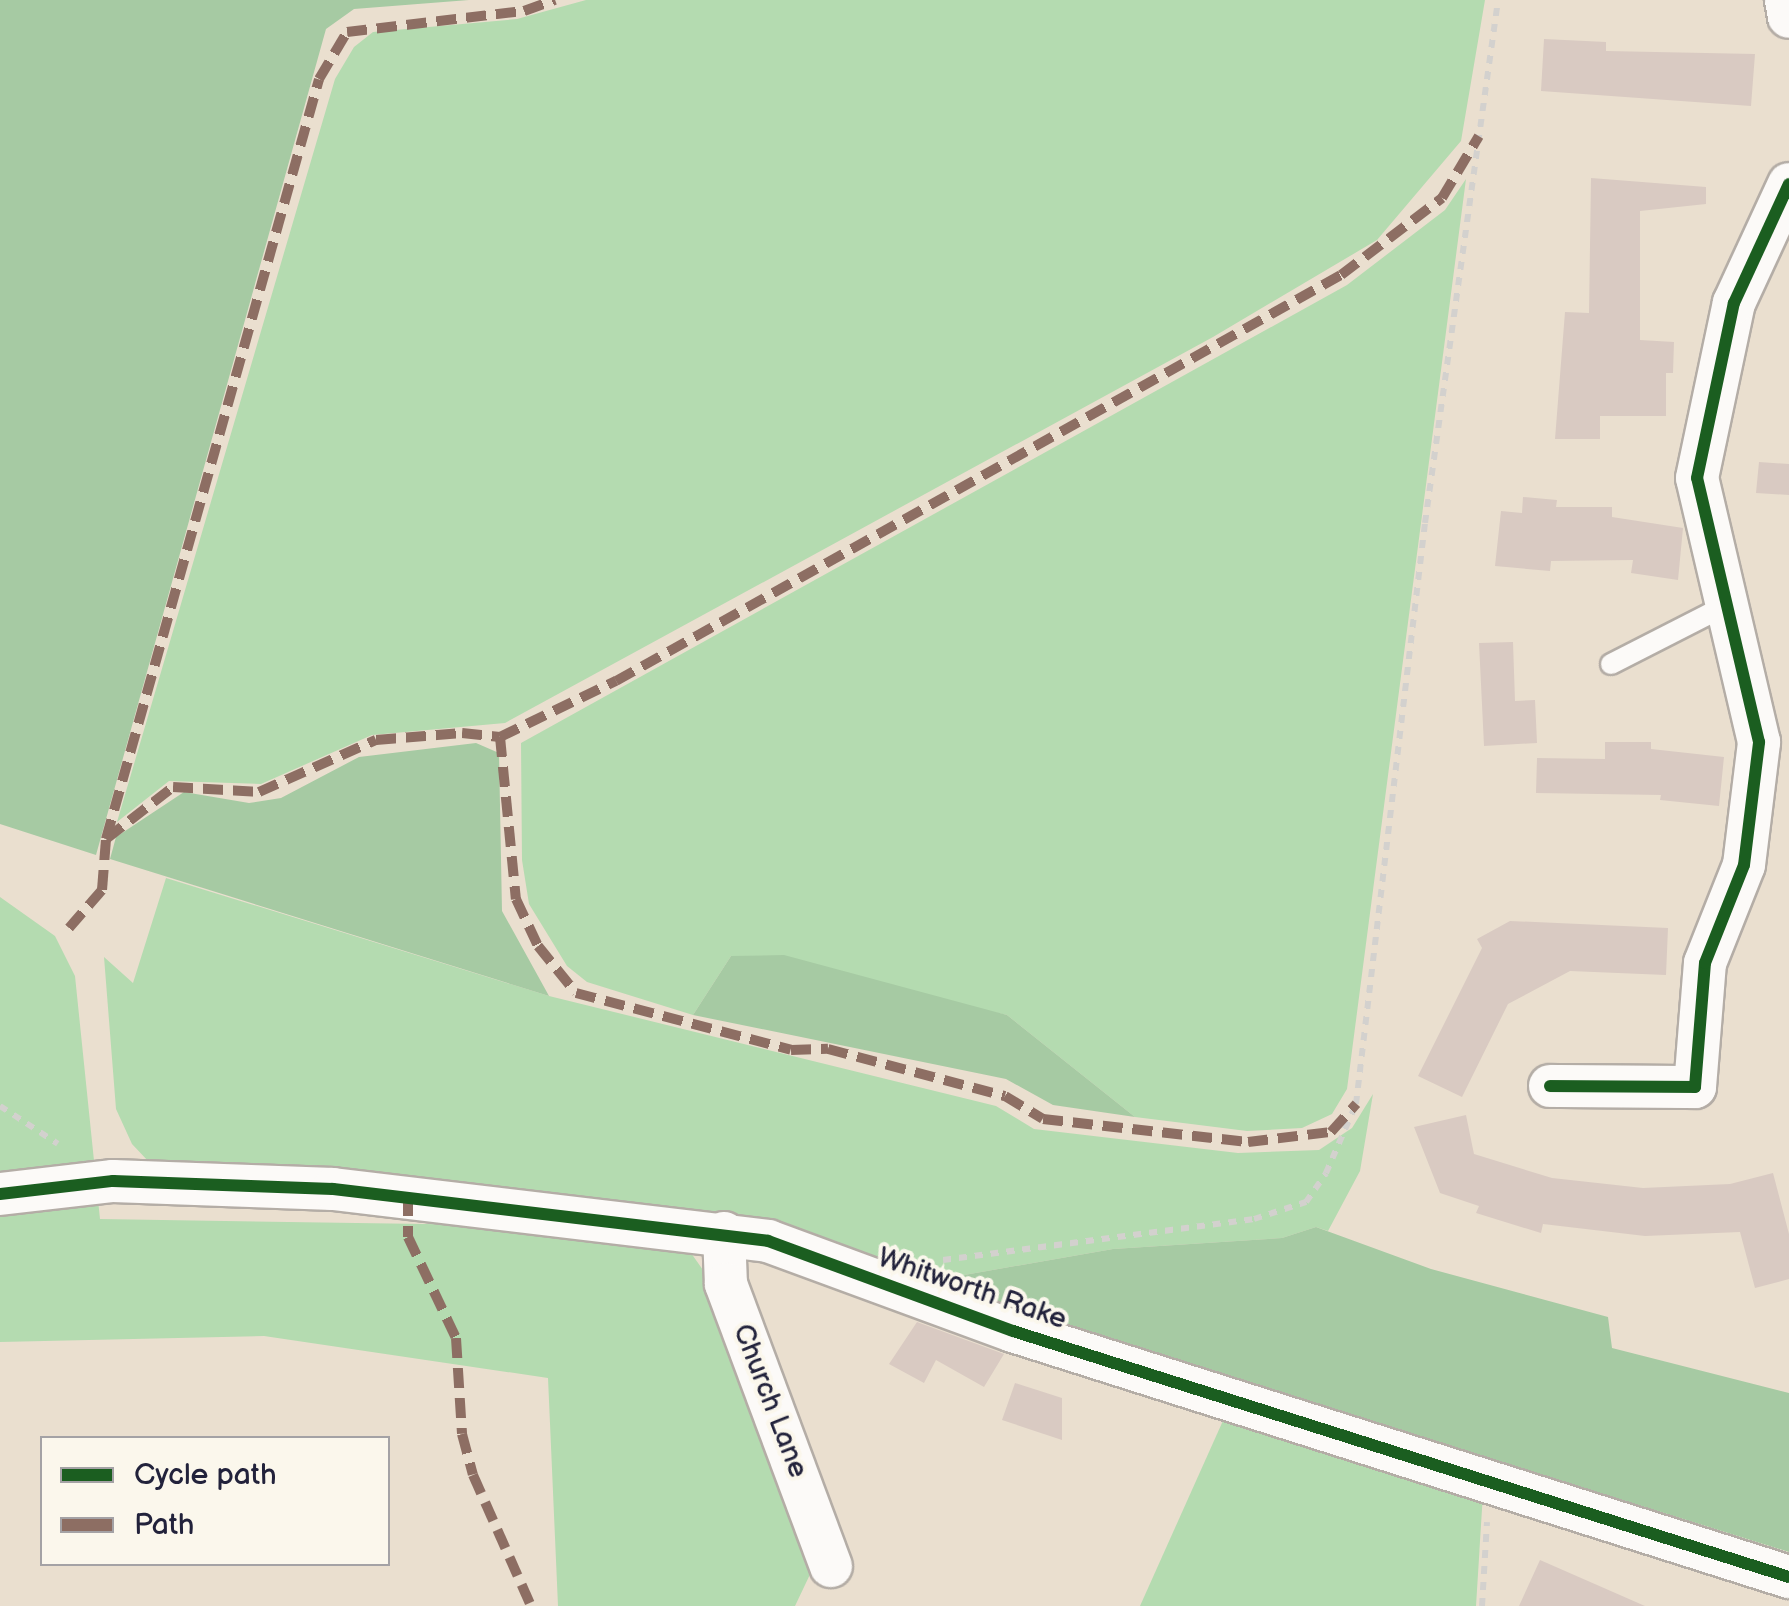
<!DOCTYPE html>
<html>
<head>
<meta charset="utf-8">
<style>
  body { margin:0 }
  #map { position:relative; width:1789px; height:1606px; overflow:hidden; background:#eadfcf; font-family:"Balsamiq Sans",sans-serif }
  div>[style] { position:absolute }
  .green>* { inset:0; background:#b4dbb0 }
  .forest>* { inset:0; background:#a6caa3 }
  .building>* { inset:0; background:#d9cac2 }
  .path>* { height:6px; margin-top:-3px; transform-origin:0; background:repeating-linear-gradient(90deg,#d3d1ce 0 8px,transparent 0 16px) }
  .roads { filter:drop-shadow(2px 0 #b4ada6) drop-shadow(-2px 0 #b4ada6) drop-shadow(0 2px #b4ada6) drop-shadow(0 -2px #b4ada6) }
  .service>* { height:20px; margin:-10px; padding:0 10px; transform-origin:10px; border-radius:10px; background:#fcfaf8 }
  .minor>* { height:42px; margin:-21px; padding:0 21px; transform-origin:21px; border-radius:21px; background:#fcfaf8 }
  .quiet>* { height:10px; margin-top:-5px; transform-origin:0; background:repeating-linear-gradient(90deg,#8d6e63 0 20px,transparent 0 30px) }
  .cycleway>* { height:12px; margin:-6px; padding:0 6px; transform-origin:6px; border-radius:6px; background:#1b5e20 }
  span { translate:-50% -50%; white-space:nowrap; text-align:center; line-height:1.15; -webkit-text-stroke:8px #fbf7ec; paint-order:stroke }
  .street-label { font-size:28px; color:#22223b }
  .legend { position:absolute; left:40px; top:1436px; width:350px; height:130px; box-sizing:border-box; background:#fbf7ec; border:2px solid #a4a2a5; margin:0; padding:12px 18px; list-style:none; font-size:30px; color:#22223b }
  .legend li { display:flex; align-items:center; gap:20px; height:50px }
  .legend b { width:50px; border:2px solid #a4a2a5 }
</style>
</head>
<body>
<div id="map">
  <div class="green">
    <div style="clip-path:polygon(586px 0,1485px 0,1461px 141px,1377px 240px,1213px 337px,505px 723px,372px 735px,261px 784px,169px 781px,117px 822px,335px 79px,354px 47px,373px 32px,517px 19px)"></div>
    <div style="clip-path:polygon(1466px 179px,1347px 1089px,1332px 1114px,1302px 1128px,1247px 1131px,1135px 1117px,1007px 1015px,731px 956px,693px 1015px,587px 982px,567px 966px,529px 904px,522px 860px,521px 743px,1347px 285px,1445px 210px)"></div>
    <div style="clip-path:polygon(166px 878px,549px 996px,996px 1106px,1034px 1129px,1238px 1153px,1319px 1150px,1352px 1128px,1373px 1094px,1360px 1171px,1328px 1231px,1316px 1227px,1282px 1238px,1113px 1249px,924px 1282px,149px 1162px,132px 1144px,116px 1109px,104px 957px,133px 983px)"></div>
    <div style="clip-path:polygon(0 897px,55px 936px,75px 976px,100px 1219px,553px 1226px,679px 1236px,715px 1287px,814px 1566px,795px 1606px,558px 1606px,548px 1378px,264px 1336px,0 1342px)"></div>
    <div style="clip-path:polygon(1226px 1414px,1483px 1493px,1476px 1606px,1140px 1606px)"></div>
  </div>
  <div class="forest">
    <div style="clip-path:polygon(0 0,469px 0,354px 9px,326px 29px,96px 855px,0 824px)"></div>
    <div style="clip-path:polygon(476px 743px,499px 753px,502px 911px,549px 996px,110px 859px,116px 837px,184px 792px,249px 803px,281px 798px,359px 757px)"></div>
    <div style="clip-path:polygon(784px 955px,1007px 1015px,1135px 1117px,1053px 1105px,1006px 1079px,693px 1015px,731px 956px)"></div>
    <div style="clip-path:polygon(1316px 1227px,1431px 1269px,1608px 1317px,1612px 1348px,1789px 1393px,1789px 1552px,924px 1282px,1113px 1249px,1282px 1238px)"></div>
  </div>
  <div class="building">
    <div style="clip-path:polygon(1544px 39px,1606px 42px,1606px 51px,1755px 54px,1751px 106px,1541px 91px)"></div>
    <div style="clip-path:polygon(1591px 178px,1706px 187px,1706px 204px,1640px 211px,1640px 340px,1674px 342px,1673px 373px,1666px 373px,1666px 416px,1600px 416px,1600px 439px,1555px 439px,1565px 312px,1589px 313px)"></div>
    <div style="clip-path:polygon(1759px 462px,1789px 464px,1789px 495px,1756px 493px)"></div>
    <div style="clip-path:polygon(1523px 497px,1557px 500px,1556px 507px,1612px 507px,1612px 517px,1683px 528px,1678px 580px,1631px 573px,1633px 560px,1551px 561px,1550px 571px,1495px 566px,1501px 511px,1522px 513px)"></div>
    <div style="clip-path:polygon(1513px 642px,1515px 701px,1535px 700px,1537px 743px,1484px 746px,1479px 643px)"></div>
    <div style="clip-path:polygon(1605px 742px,1651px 742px,1651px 749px,1724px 757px,1719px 806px,1660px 800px,1661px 795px,1536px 793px,1537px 758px,1605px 759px)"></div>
    <div style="clip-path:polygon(1510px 921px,1668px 928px,1666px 975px,1570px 971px,1508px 1004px,1462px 1097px,1418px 1076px,1482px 948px,1477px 939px)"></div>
    <div style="clip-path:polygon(1466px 1115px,1474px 1154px,1552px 1178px,1643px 1188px,1730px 1184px,1773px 1173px,1789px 1234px,1789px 1279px,1755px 1288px,1740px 1232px,1645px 1236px,1543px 1224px,1541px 1233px,1476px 1213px,1479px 1206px,1440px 1193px,1414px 1127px)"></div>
    <div style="clip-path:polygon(917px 1322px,1004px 1354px,984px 1387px,936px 1360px,924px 1383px,889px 1364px)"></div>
    <div style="clip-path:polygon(1015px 1383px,1062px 1398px,1062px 1440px,1002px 1420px)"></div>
    <div style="clip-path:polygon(1540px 1560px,1645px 1606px,1519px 1606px)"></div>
  </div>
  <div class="path">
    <div style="left:0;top:1106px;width:69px;rotate:33.2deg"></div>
    <div style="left:943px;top:1260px;width:314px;rotate:-7.5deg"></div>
    <div style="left:1254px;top:1219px;width:55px;rotate:-18.1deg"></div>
    <div style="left:1306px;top:1202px;width:35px;rotate:-55deg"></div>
    <div style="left:1326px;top:1173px;width:75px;rotate:-66.5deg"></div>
    <div style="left:1356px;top:1104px;width:585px;rotate:-83.23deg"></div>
    <div style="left:1425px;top:523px;width:528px;rotate:-82.05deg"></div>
    <div style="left:1482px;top:1606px;width:84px;rotate:-86.6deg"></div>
  </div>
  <div class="roads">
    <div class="service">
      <div style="left:1611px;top:664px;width:130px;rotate:-27deg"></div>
    </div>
    <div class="minor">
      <div style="left:1786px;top:0;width:17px;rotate:80deg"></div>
      <div style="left:1550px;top:1086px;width:145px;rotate:0.4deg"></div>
      <div style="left:1695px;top:1087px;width:124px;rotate:-85.4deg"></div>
      <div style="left:1705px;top:963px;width:105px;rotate:-68.3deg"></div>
      <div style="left:1744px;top:865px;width:124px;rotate:-83deg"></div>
      <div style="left:1759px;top:742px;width:271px;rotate:-103.2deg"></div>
      <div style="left:1697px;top:478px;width:179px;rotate:-78.1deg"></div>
      <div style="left:1734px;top:303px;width:131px;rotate:-65.2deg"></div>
      <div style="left:0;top:1194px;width:114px;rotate:-6.6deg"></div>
      <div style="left:113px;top:1181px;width:220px;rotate:2.1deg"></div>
      <div style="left:333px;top:1189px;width:438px;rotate:6.8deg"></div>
      <div style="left:768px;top:1241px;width:261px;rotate:20.2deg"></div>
      <div style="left:1013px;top:1331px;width:814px;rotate:17.59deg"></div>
      <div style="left:724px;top:1233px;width:51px;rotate:87.8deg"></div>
      <div style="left:726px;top:1284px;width:301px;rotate:69.6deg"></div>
    </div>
  </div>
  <div class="quiet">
    <div style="left:500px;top:737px;width:129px;rotate:-25.8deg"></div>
    <div style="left:616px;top:681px;width:831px;rotate:-29.25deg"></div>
    <div style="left:1341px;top:275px;width:127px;rotate:-37.3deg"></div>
    <div style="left:1442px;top:198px;width:72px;rotate:-59.2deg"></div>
    <div style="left:106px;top:839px;width:789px;rotate:-74.34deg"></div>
    <div style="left:319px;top:79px;width:55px;rotate:-59.2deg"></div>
    <div style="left:347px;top:32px;width:178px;rotate:-6.8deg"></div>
    <div style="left:524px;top:11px;width:33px;rotate:-20deg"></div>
    <div style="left:69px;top:928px;width:50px;rotate:-49deg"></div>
    <div style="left:102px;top:890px;width:51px;rotate:-85.5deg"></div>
    <div style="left:106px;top:839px;width:85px;rotate:-37.8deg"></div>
    <div style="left:173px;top:787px;width:86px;rotate:3.3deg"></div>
    <div style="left:259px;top:792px;width:128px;rotate:-24deg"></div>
    <div style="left:376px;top:740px;width:86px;rotate:-4.7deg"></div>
    <div style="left:462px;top:733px;width:38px;rotate:6deg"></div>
    <div style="left:500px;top:737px;width:163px;rotate:84.4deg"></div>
    <div style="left:516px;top:899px;width:52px;rotate:64.9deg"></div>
    <div style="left:538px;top:946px;width:60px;rotate:51deg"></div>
    <div style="left:576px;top:993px;width:222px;rotate:14.8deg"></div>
    <div style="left:791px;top:1050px;width:37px;rotate:-2deg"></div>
    <div style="left:828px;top:1049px;width:183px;rotate:14.9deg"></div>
    <div style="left:1005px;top:1096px;width:44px;rotate:31.2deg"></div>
    <div style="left:1043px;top:1119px;width:206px;rotate:6.4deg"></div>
    <div style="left:1248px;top:1142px;width:84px;rotate:-6.9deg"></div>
    <div style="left:1331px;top:1132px;width:38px;rotate:-48deg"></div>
    <div style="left:408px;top:1196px;width:41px;rotate:90deg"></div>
    <div style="left:408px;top:1237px;width:112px;rotate:64.6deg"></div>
    <div style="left:456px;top:1338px;width:96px;rotate:86.4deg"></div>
    <div style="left:462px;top:1434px;width:42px;rotate:75deg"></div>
    <div style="left:473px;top:1475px;width:143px;rotate:66.1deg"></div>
  </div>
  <div class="cycleway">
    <div style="left:1550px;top:1086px;width:145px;rotate:0.4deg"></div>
    <div style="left:1695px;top:1087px;width:124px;rotate:-85.4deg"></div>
    <div style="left:1705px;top:963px;width:105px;rotate:-68.3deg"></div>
    <div style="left:1744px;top:865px;width:124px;rotate:-83deg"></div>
    <div style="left:1759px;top:742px;width:271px;rotate:-103.2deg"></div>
    <div style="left:1697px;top:478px;width:179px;rotate:-78.1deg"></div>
    <div style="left:1734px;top:303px;width:131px;rotate:-65.2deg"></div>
    <div style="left:0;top:1194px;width:114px;rotate:-6.6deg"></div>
    <div style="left:113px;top:1181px;width:220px;rotate:2.1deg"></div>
    <div style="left:333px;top:1189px;width:438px;rotate:6.8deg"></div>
    <div style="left:768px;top:1241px;width:261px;rotate:20.2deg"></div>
    <div style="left:1013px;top:1331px;width:814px;rotate:17.59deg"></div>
  </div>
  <div class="street-label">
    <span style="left:972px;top:1289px;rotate:19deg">Whitworth Rake</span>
    <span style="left:770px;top:1401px;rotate:69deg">Church Lane</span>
  </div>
  <ul class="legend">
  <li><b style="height:12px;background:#1b5e20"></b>Cycle path</li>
  <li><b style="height:12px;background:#8d6e63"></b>Path</li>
  </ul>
</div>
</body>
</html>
